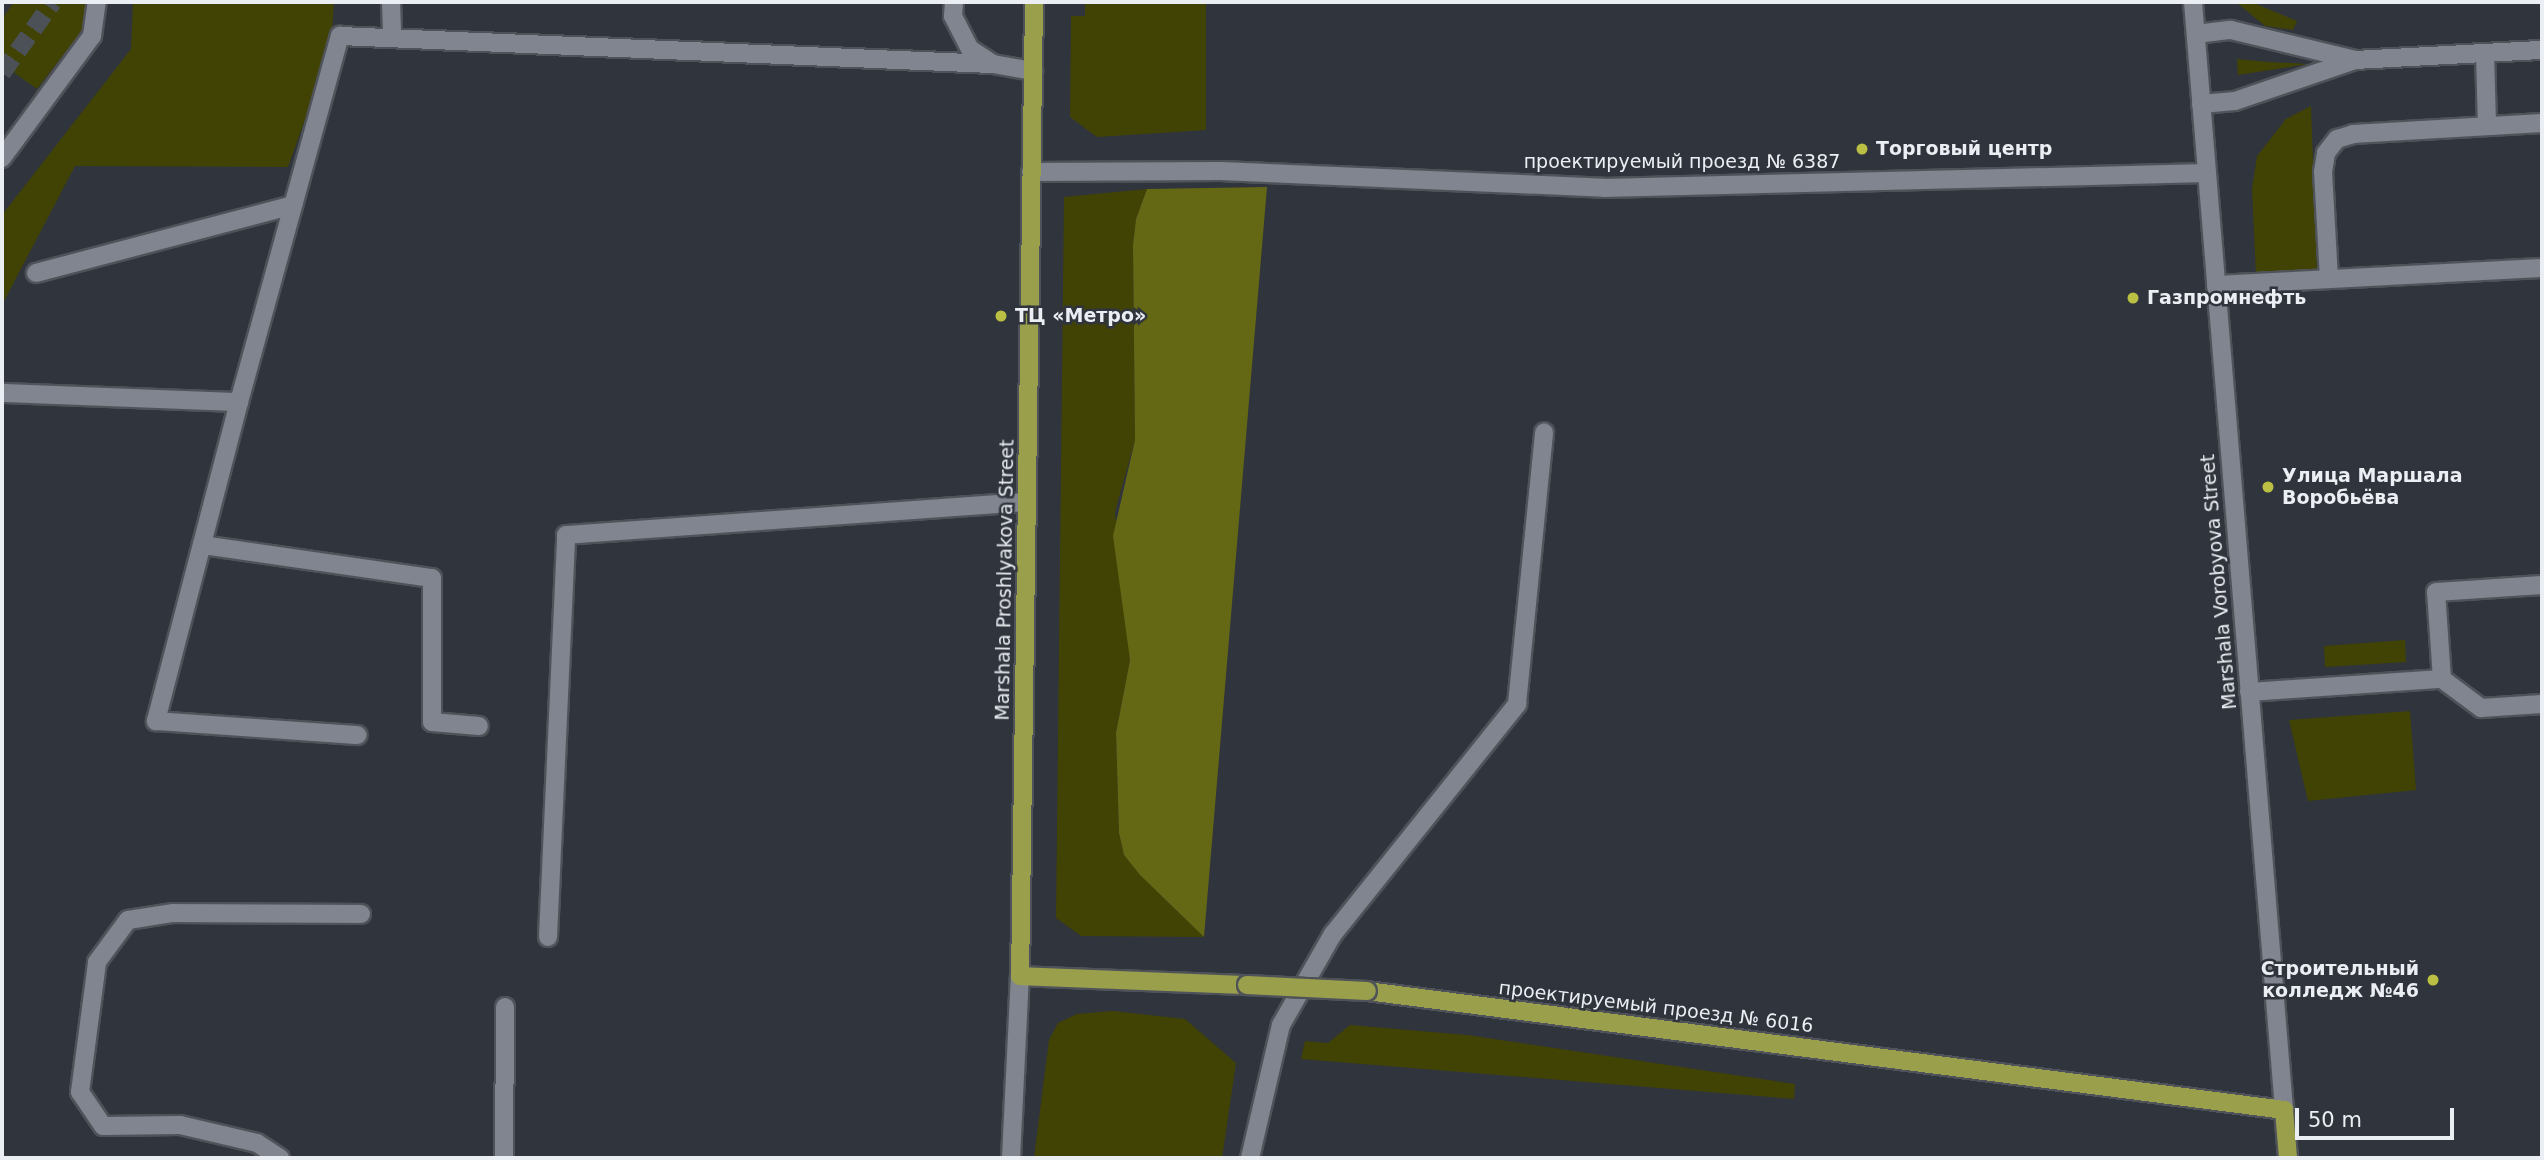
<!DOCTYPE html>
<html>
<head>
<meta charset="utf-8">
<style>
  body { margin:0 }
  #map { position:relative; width:2544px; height:1160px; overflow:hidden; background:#30343c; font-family:"DejaVu Sans",sans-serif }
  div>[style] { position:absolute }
  .green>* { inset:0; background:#414304 }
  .forest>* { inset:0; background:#646714 }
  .major-tunnel>* { height:18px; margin-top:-9px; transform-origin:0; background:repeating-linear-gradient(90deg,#4c5057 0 18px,transparent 0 27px) }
  .roads { filter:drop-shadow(2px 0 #4f5359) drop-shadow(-2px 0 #4f5359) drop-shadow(0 2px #4f5359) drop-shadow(0 -2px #4f5359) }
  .minor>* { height:18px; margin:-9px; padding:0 9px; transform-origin:9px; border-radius:9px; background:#80858f }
  .major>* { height:18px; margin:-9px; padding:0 9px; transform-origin:9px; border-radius:9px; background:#9a9f4c }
  .bridges { filter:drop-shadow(2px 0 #4f5359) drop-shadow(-2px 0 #4f5359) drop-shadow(0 2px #4f5359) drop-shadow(0 -2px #4f5359) }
  .major-bridge>* { height:18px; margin:-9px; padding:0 9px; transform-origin:9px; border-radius:9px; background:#9a9f4c }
  .dots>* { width:19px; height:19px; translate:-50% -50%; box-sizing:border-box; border:4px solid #30343c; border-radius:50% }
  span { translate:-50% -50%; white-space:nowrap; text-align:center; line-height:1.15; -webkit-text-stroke:5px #30343c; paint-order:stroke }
  .poi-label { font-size:19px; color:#ebeef3; font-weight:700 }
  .left { translate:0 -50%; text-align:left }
  .right { translate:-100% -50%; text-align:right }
  .street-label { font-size:19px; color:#ebeef3 }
  .frame { position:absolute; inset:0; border:4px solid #ebeef3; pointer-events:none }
  .scale { position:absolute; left:2295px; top:1108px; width:159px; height:32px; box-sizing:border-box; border:4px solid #ebeef3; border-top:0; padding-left:9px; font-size:21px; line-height:24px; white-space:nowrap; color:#ebeef3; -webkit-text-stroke:5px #30343c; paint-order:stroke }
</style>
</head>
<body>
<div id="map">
  <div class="green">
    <div style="clip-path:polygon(14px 2px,88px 2px,84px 28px,37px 89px,2px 64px,2px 19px)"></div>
    <div style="clip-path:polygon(133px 2px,334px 2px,331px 47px,288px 167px,75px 166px,2px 305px,2px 215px,131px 49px)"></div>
    <div style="clip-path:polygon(1085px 2px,1206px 2px,1206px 130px,1097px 137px,1070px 117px,1071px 16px,1085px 16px)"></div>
    <div style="clip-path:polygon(2236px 2px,2251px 2px,2297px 21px,2293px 30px,2265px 26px)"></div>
    <div style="clip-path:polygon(2237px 59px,2269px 62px,2308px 64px,2238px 75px)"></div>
    <div style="clip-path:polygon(2311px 106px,2317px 272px,2256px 275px,2252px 189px,2257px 156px,2286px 119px)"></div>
    <div style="clip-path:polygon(1147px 189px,1136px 219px,1133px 245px,1135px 440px,1115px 512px,1130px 660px,1116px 733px,1119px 833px,1124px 855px,1140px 875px,1204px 937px,1081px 936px,1056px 918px,1064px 197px)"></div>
    <div style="clip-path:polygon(2405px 640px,2406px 662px,2325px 667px,2324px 646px)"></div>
    <div style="clip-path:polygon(2410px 711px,2416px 790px,2308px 801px,2289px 720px)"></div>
    <div style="clip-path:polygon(1113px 1011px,1185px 1019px,1236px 1063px,1222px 1158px,1034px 1158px,1049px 1040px,1058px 1023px,1077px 1014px)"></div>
    <div style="clip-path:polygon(1350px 1025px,1467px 1035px,1795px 1084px,1794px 1099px,1301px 1059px,1305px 1041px,1328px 1043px)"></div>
  </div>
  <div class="forest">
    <div style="clip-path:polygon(1267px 187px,1204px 937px,1140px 875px,1124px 855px,1119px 833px,1116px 733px,1130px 660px,1113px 536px,1135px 440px,1133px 245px,1136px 219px,1147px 189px)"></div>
  </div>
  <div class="major-tunnel">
    <div style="left:2px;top:73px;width:87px;rotate:-54.3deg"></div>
  </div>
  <div class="roads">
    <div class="minor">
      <div style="left:391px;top:2px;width:36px;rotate:88deg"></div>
      <div style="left:954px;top:2px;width:14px;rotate:94deg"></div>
      <div style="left:953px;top:16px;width:37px;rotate:63deg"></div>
      <div style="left:970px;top:49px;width:27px;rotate:33deg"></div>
      <div style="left:993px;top:64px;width:41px;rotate:9.9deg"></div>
      <div style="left:2193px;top:2px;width:1112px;rotate:85.3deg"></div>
      <div style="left:2196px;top:34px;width:35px;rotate:-7deg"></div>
      <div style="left:2231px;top:30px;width:128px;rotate:13.6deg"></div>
      <div style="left:2485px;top:53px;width:73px;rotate:88.4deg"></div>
      <div style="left:2201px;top:104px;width:34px;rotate:-5deg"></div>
      <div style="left:2235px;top:101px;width:127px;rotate:-18.9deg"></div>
      <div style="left:2355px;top:60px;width:187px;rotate:-3.1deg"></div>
      <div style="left:2px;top:158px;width:152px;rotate:-53.6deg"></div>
      <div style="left:92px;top:36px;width:34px;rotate:-82deg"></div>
      <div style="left:1031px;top:172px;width:190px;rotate:-0.3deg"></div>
      <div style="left:1221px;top:171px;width:383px;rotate:2.5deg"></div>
      <div style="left:1604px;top:188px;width:603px;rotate:-1.42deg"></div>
      <div style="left:36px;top:273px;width:266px;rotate:-14.8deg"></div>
      <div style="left:2329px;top:279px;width:107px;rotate:-93.2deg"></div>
      <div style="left:2323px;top:172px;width:19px;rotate:-81deg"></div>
      <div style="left:2326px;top:153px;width:18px;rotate:-52deg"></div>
      <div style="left:2337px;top:139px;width:17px;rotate:-17deg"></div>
      <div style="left:2353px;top:134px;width:189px;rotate:-3.3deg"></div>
      <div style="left:2216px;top:285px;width:326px;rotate:-3deg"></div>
      <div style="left:2px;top:393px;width:237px;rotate:2.2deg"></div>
      <div style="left:239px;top:402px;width:380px;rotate:-74.6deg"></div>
      <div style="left:340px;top:36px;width:654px;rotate:2.46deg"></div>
      <div style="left:239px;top:402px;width:330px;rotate:104.6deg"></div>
      <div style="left:156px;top:721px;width:202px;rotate:4deg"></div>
      <div style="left:202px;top:545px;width:232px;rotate:8.2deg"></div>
      <div style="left:432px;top:578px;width:144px;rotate:90deg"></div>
      <div style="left:432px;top:722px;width:47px;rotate:4.9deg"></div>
      <div style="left:2442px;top:679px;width:87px;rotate:-93.9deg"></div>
      <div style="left:2436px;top:592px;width:106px;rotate:-3.8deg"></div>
      <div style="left:2249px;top:692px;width:193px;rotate:-3.9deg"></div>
      <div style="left:2442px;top:679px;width:49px;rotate:36.6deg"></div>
      <div style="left:2481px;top:708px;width:61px;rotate:-3.8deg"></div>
      <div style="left:548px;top:937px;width:402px;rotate:-87.4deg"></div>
      <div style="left:566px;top:535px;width:462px;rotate:-4.1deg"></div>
      <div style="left:280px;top:1158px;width:27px;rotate:-147deg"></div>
      <div style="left:257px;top:1143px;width:79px;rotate:-166.8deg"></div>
      <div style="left:180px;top:1125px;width:77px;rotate:179.3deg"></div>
      <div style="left:103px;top:1126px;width:41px;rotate:-124.1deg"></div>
      <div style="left:80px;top:1092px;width:131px;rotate:-82.5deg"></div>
      <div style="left:97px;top:962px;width:52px;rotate:-53.6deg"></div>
      <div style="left:128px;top:920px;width:46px;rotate:-8.8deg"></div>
      <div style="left:173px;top:913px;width:188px;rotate:0.3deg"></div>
      <div style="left:504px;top:1158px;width:151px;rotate:-89.6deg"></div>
      <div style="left:1011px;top:1158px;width:182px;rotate:-87.2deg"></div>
      <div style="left:1250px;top:1158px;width:137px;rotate:-76.9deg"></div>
      <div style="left:1281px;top:1025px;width:105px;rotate:-60.3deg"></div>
      <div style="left:1333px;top:934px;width:295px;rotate:-51.3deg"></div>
      <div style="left:1517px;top:704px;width:273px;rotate:-84.3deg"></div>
    </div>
    <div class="major">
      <div style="left:1034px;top:2px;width:974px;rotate:90.82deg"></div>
      <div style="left:1020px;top:976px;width:227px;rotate:2.3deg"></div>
      <div style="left:1367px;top:991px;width:925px;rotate:7.39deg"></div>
      <div style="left:2284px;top:1110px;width:48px;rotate:85.2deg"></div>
    </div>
  </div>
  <div class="bridges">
    <div class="major-bridge">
      <div style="left:1247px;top:985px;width:120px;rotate:2.9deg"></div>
    </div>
  </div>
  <div class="dots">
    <div style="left:1862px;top:149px;background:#bbc045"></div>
    <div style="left:2133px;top:298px;background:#bbc045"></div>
    <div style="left:1001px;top:316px;background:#bbc045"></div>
    <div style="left:2268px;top:487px;background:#bbc045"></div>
    <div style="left:2433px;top:980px;background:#bbc045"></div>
  </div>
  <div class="poi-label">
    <span class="left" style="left:1876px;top:149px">Торговый центр</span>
    <span class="left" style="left:2147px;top:298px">Газпромнефть</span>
    <span class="left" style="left:1015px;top:316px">ТЦ «Метро»</span>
    <span class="left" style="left:2282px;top:487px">Улица Маршала<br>Воробьёва</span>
    <span class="right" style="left:2419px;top:980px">Строительный<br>колледж №46</span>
  </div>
  <div class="street-label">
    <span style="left:1682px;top:162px">проектируемый проезд № 6387</span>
    <span style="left:1005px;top:580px;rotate:-89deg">Marshala Proshlyakova Street</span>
    <span style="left:2219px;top:582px;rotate:-95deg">Marshala Vorobyova Street</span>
    <span style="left:1656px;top:1007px;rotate:7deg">проектируемый проезд № 6016</span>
  </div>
  <div class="frame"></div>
  <div class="scale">50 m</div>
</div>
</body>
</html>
